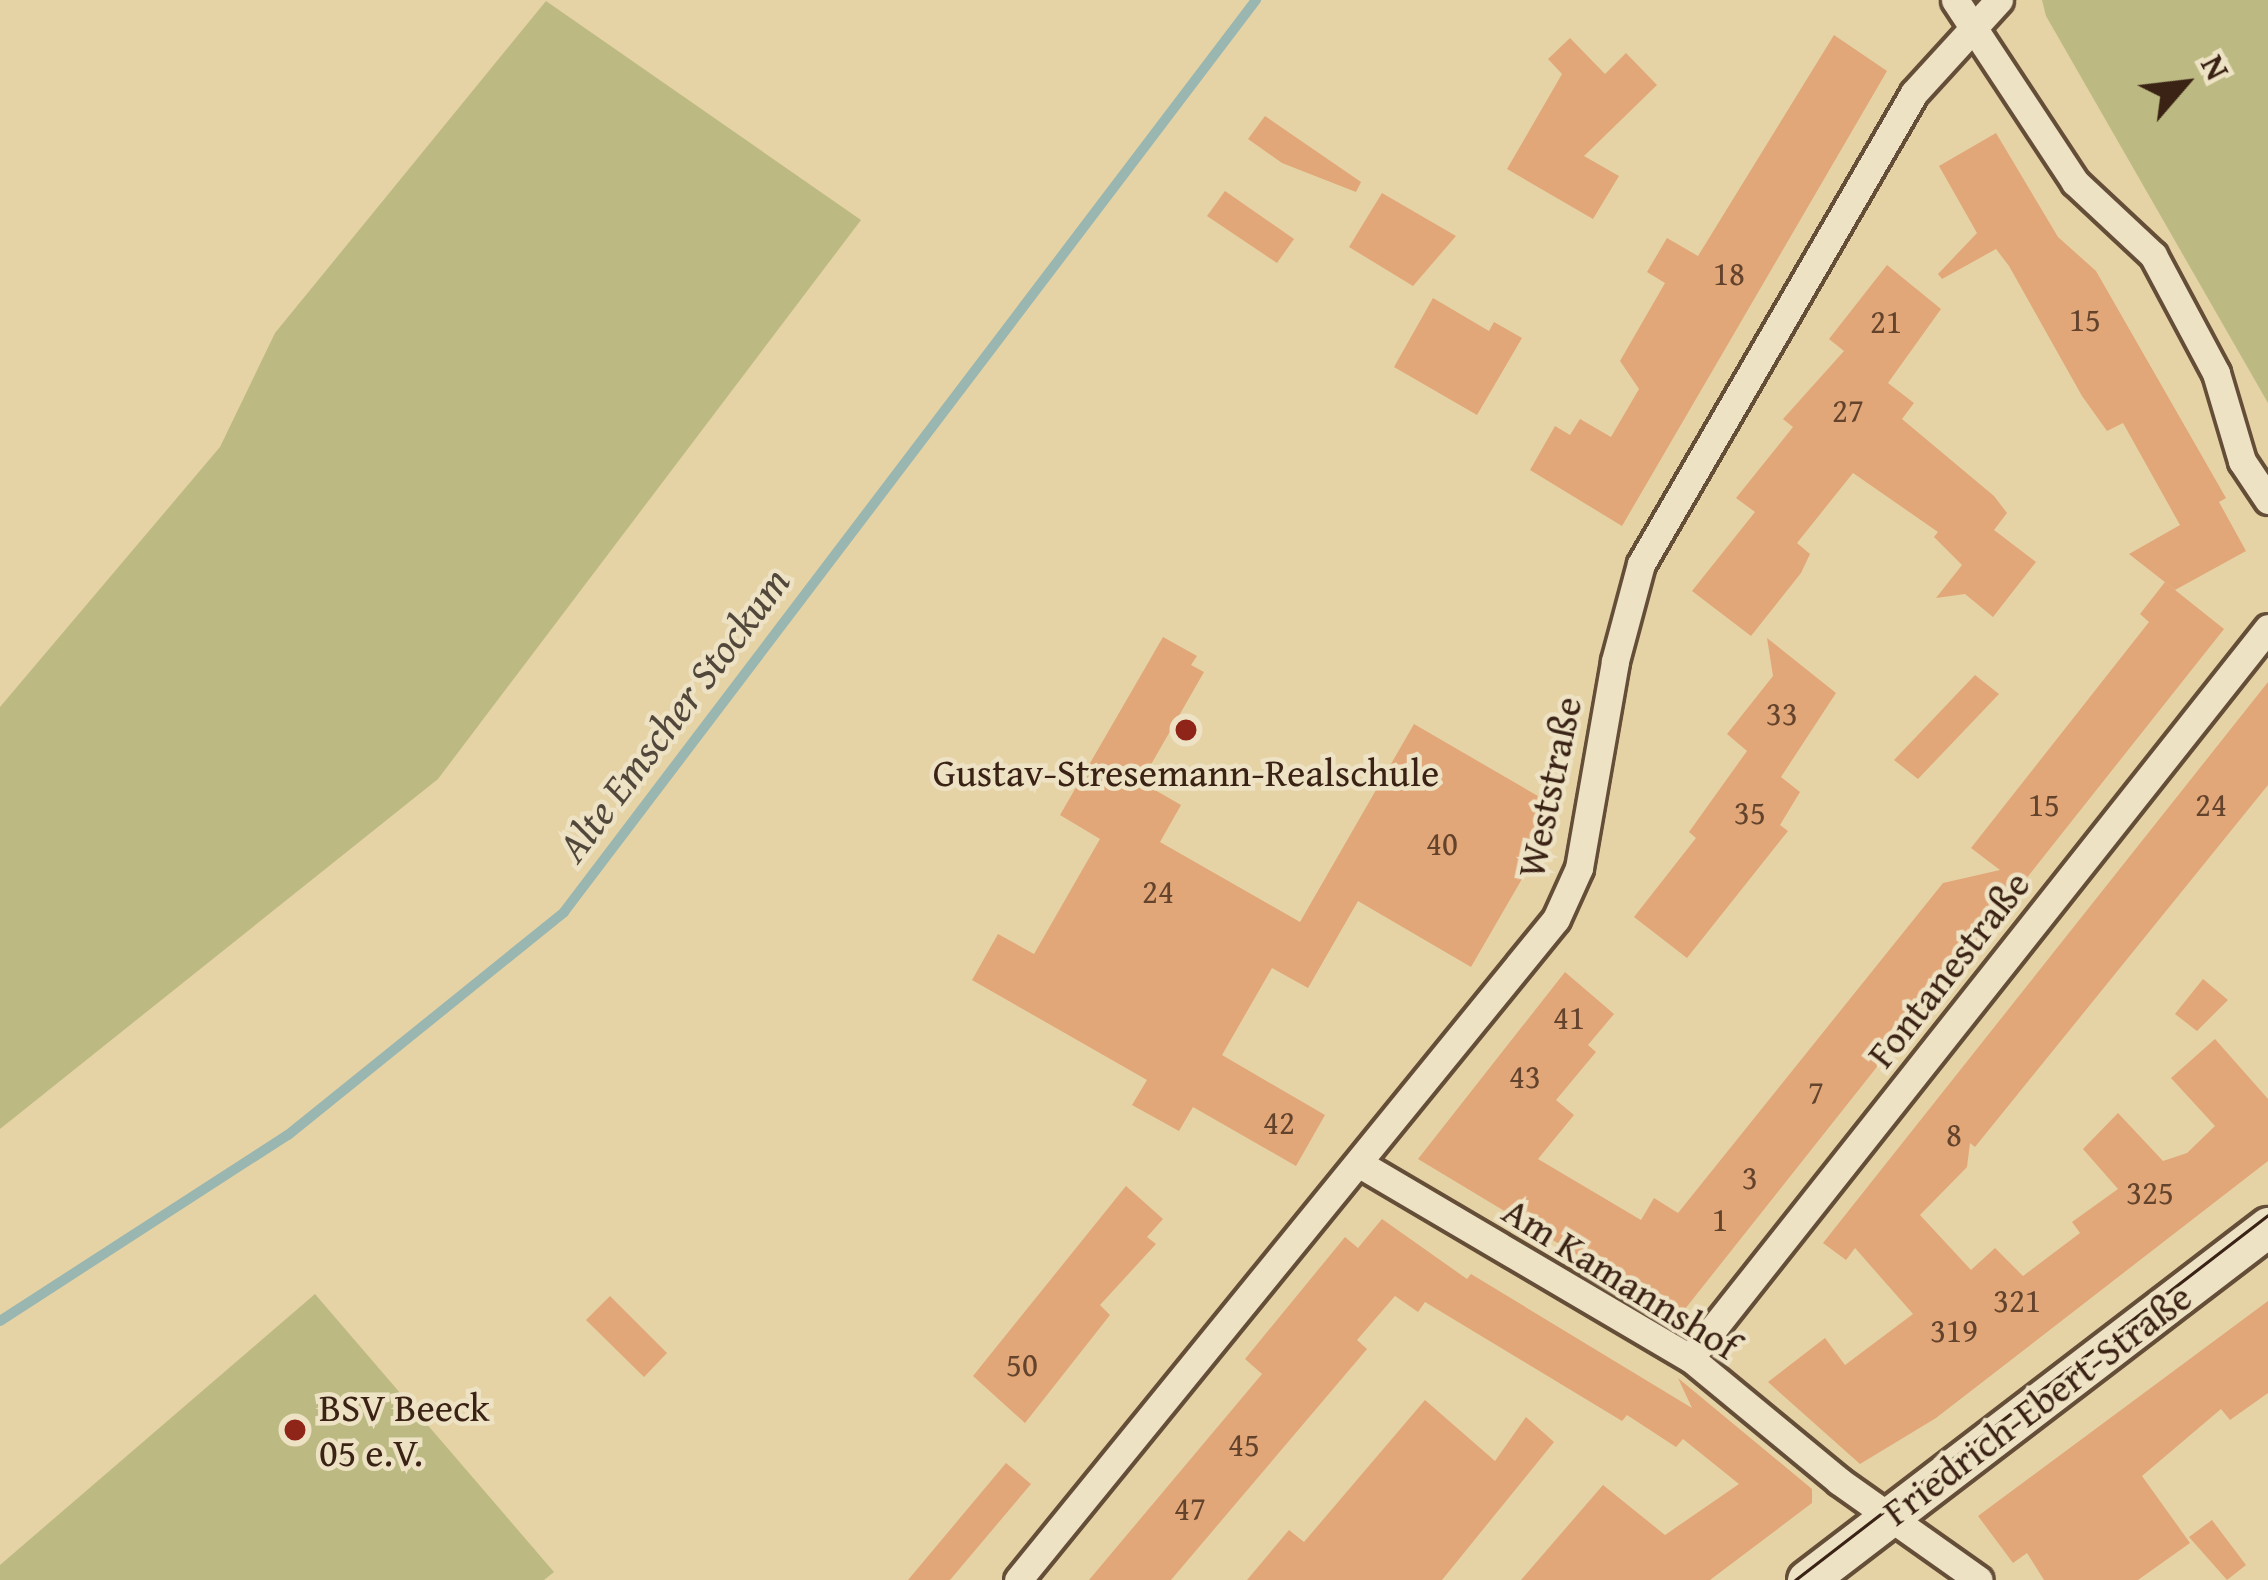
<!DOCTYPE html>
<html>
<head>
<meta charset="utf-8">
<style>
  body { margin:0 }
  #map { position:relative; width:2268px; height:1580px; overflow:hidden; background:#e5d3a6; font-family:"Gentium Book Plus",serif }
  div>[style] { position:absolute }
  .green>* { inset:0; background:#bcba82 }
  .stream>* { height:10px; margin:-5px; padding:0 5px; transform-origin:5px; border-radius:5px; background:#99b6b0 }
  .building>* { inset:0; background:#e1a778 }
  .roads { filter:drop-shadow(3px 0 #654e38) drop-shadow(-3px 0 #654e38) drop-shadow(0 3px #654e38) drop-shadow(0 -3px #654e38) }
  .street>* { height:27px; margin:-13.5px; padding:0 13.5px; transform-origin:13.5px; border-radius:13.5px; background:#eee2c5 }
  .secondary>* { height:39px; margin:-19.5px; padding:0 19.5px; transform-origin:19.5px; border-radius:19.5px; background:#eee2c5 }
  .tram>* { height:3px; margin:-1.5px; padding:0 1.5px; transform-origin:1.5px; border-radius:1.5px; background:#3a2214 }
  .dots>* { width:33px; height:33px; translate:-50% -50%; box-sizing:border-box; border:6px solid #eee2c5; border-radius:50% }
  span { translate:-50% -50%; white-space:nowrap; text-align:center; line-height:1.15; -webkit-text-stroke:9px #eee2c5; paint-order:stroke }
  .number-label { font-size:33px; color:#64432d }
  .number-label span { -webkit-text-stroke-width:0 }
  .poi-label { font-size:39px; color:#3a2214 }
  .left { translate:0 -50%; text-align:left }
  .street-label { font-size:39px; color:#3a2214 }
  .water-label { font-size:42px; color:#52473b; font-style:italic }
  .north { position:absolute; left:2124px; top:24px; width:120px; height:120px; -webkit-text-stroke:9px #eee2c5; paint-order:stroke; rotate:62deg; font-size:33px; font-weight:700; line-height:48px; text-align:center; color:#3a2214 }
  .north::after { content:''; display:block; margin:auto; width:42px; height:54px; background:#3a2214; clip-path:polygon(50% 0,100% 100%,50% 72%,0 100%) }
</style>
</head>
<body>
<div id="map">
  <div class="green">
    <div style="clip-path:polygon(2042px 0,2268px 0,2268px 403px,2046px 16px)"></div>
    <div style="clip-path:polygon(546px 1px,861px 220px,438px 779px,0 1129px,0 707px,220px 447px,275px 333px)"></div>
    <div style="clip-path:polygon(315px 1294px,554px 1572px,544px 1580px,0 1580px,0 1565px)"></div>
  </div>
  <div class="stream">
    <div style="left:0;top:1321px;width:343px;rotate:-32.9deg"></div>
    <div style="left:288px;top:1135px;width:355px;rotate:-38.9deg"></div>
    <div style="left:564px;top:912px;width:1145px;rotate:-52.81deg"></div>
  </div>
  <div class="building">
    <div style="clip-path:polygon(1834px 35px,1887px 71px,1622px 526px,1530px 470px,1555px 426px,1570px 435px,1580px 419px,1611px 437px,1639px 389px,1620px 361px,1665px 283px,1647px 272px,1667px 238px,1698px 256px)"></div>
    <div style="clip-path:polygon(1570px 38px,1605px 74px,1626px 53px,1657px 85px,1584px 156px,1619px 176px,1593px 219px,1507px 169px,1562px 74px,1548px 59px)"></div>
    <div style="clip-path:polygon(1265px 116px,1361px 182px,1356px 192px,1282px 163px,1248px 139px)"></div>
    <div style="clip-path:polygon(1996px 133px,2058px 237px,2096px 271px,2226px 498px,2219px 502px,2246px 551px,2175px 590px,2129px 554px,2180px 525px,2123px 423px,2107px 431px,2082px 396px,2009px 266px,1996px 249px,1942px 279px,1938px 274px,1977px 233px,1939px 166px)"></div>
    <div style="clip-path:polygon(1225px 191px,1294px 239px,1277px 263px,1207px 216px)"></div>
    <div style="clip-path:polygon(1382px 193px,1456px 236px,1413px 286px,1349px 247px)"></div>
    <div style="clip-path:polygon(1887px 265px,1941px 309px,1888px 383px,1914px 403px,1902px 419px,1994px 496px,2007px 513px,1994px 530px,2036px 562px,1993px 617px,1965px 594px,1936px 598px,1962px 565px,1934px 537px,1938px 532px,1853px 473px,1797px 543px,1810px 554px,1801px 573px,1751px 636px,1692px 591px,1755px 512px,1736px 498px,1793px 427px,1783px 419px,1844px 351px,1829px 339px)"></div>
    <div style="clip-path:polygon(1433px 298px,1489px 331px,1494px 322px,1522px 338px,1477px 415px,1394px 367px)"></div>
    <div style="clip-path:polygon(2165px 582px,2224px 629px,1685px 1309px,1672px 1312px,1418px 1159px,1565px 972px,1614px 1014px,1588px 1045px,1596px 1052px,1556px 1100px,1574px 1115px,1538px 1159px,1641px 1220px,1654px 1198px,1678px 1213px,1943px 883px,2000px 870px,1971px 848px,2149px 622px,2140px 614px)"></div>
    <div style="clip-path:polygon(1163px 637px,1197px 656px,1191px 665px,1204px 672px,1141px 782px,1181px 805px,1160px 842px,1300px 922px,1414px 724px,1562px 810px,1471px 967px,1358px 901px,1308px 988px,1272px 968px,1222px 1055px,1325px 1115px,1296px 1166px,1193px 1107px,1179px 1131px,1132px 1105px,1147px 1080px,972px 980px,998px 934px,1034px 954px,1100px 839px,1060px 815px)"></div>
    <div style="clip-path:polygon(1767px 638px,1836px 693px,1781px 777px,1800px 792px,1780px 825px,1788px 831px,1687px 958px,1634px 917px,1696px 838px,1689px 832px,1747px 751px,1727px 734px,1773px 676px)"></div>
    <div style="clip-path:polygon(1975px 675px,1999px 694px,1918px 779px,1894px 760px)"></div>
    <div style="clip-path:polygon(2268px 682px,2268px 785px,1975px 1147px,1970px 1143px,1967px 1167px,1920px 1215px,1971px 1270px,1995px 1248px,2023px 1276px,2080px 1233px,2072px 1222px,2118px 1189px,2083px 1149px,2118px 1113px,2163px 1161px,2187px 1153px,2215px 1126px,2171px 1078px,2215px 1039px,2268px 1099px,2268px 1161px,1936px 1418px,1860px 1464px,1768px 1382px,1825px 1338px,1845px 1365px,1913px 1314px,1855px 1248px,1846px 1260px,1823px 1243px)"></div>
    <div style="clip-path:polygon(2203px 979px,2228px 1000px,2197px 1031px,2175px 1014px)"></div>
    <div style="clip-path:polygon(1126px 1186px,1163px 1219px,1147px 1237px,1156px 1244px,1100px 1305px,1110px 1315px,1025px 1423px,973px 1376px)"></div>
    <div style="clip-path:polygon(1382px 1219px,1467px 1279px,1471px 1274px,1692px 1408px,1678px 1378px,1812px 1489px,1812px 1503px,1710px 1580px,1521px 1580px,1603px 1485px,1665px 1535px,1739px 1484px,1683px 1439px,1676px 1447px,1627px 1415px,1622px 1421px,1425px 1302px,1418px 1312px,1395px 1296px,1357px 1340px,1367px 1349px,1171px 1580px,1089px 1580px,1262px 1374px,1245px 1359px,1345px 1237px,1358px 1248px)"></div>
    <div style="clip-path:polygon(610px 1296px,667px 1353px,644px 1377px,586px 1320px)"></div>
    <div style="clip-path:polygon(2268px 1301px,2268px 1393px,2230px 1420px,2221px 1409px,2142px 1476px,2190px 1543px,2138px 1580px,2044px 1580px,2027px 1553px,2013px 1563px,1978px 1516px)"></div>
    <div style="clip-path:polygon(1425px 1400px,1495px 1461px,1526px 1417px,1554px 1442px,1442px 1580px,1247px 1580px,1289px 1530px,1304px 1542px)"></div>
    <div style="clip-path:polygon(1006px 1463px,1031px 1484px,950px 1580px,908px 1580px)"></div>
    <div style="clip-path:polygon(2212px 1520px,2246px 1565px,2227px 1580px,2189px 1537px)"></div>
  </div>
  <div class="roads">
    <div class="street">
      <div style="left:1955px;top:0;width:218px;rotate:56.6deg"></div>
      <div style="left:2075px;top:182px;width:107px;rotate:43.1deg"></div>
      <div style="left:2153px;top:255px;width:134px;rotate:61.9deg"></div>
      <div style="left:2216px;top:373px;width:92px;rotate:73.5deg"></div>
      <div style="left:2242px;top:461px;width:47px;rotate:56.3deg"></div>
      <div style="left:1360px;top:1164px;width:383px;rotate:30.5deg"></div>
      <div style="left:1690px;top:1358px;width:193px;rotate:39.5deg"></div>
      <div style="left:1839px;top:1481px;width:171px;rotate:35.3deg"></div>
      <div style="left:1690px;top:1358px;width:931px;rotate:-51.63deg"></div>
      <div style="left:1018px;top:1580px;width:852px;rotate:-50.86deg"></div>
      <div style="left:1556px;top:919px;width:56px;rotate:-65.7deg"></div>
      <div style="left:1579px;top:868px;width:210px;rotate:-80.1deg"></div>
      <div style="left:1615px;top:661px;width:100px;rotate:-75deg"></div>
      <div style="left:1641px;top:564px;width:544px;rotate:-59.9deg"></div>
      <div style="left:1914px;top:93px;width:126px;rotate:-47.6deg"></div>
    </div>
    <div class="secondary">
      <div style="left:1807px;top:1580px;width:581px;rotate:-37.44deg"></div>
    </div>
  </div>
  <div class="tram">
    <div style="left:1795px;top:1580px;width:597px;rotate:-37.66deg"></div>
  </div>
  <div class="dots">
    <div style="left:1186px;top:730px;background:#8f2418"></div>
    <div style="left:295px;top:1430px;background:#8f2418"></div>
  </div>
  <div class="number-label">
    <span style="left:1729px;top:274px">18</span>
    <span style="left:2085px;top:320px">15</span>
    <span style="left:1886px;top:322px">21</span>
    <span style="left:1848px;top:411px">27</span>
    <span style="left:1782px;top:714px">33</span>
    <span style="left:2044px;top:805px">15</span>
    <span style="left:2211px;top:805px">24</span>
    <span style="left:1750px;top:813px">35</span>
    <span style="left:1442px;top:844px">40</span>
    <span style="left:1158px;top:892px">24</span>
    <span style="left:1569px;top:1018px">41</span>
    <span style="left:1525px;top:1077px">43</span>
    <span style="left:1816px;top:1093px">7</span>
    <span style="left:1279px;top:1123px">42</span>
    <span style="left:1954px;top:1135px">8</span>
    <span style="left:1750px;top:1178px">3</span>
    <span style="left:2150px;top:1193px">325</span>
    <span style="left:1720px;top:1220px">1</span>
    <span style="left:2017px;top:1301px">321</span>
    <span style="left:1954px;top:1331px">319</span>
    <span style="left:1022px;top:1365px">50</span>
    <span style="left:1244px;top:1445px">45</span>
    <span style="left:1190px;top:1509px">47</span>
  </div>
  <div class="poi-label">
    <span style="left:1186px;top:772px">Gustav-Stresemann-Realschule</span>
    <span class="left" style="left:319px;top:1430px">BSV Beeck<br>05 e.V.</span>
  </div>
  <div class="street-label">
    <span style="left:1549px;top:787px;rotate:-78deg">Weststraße</span>
    <span style="left:1948px;top:969px;rotate:-52deg">Fontanestraße</span>
    <span style="left:1621px;top:1278px;rotate:32deg">Am Kamannshof</span>
    <span style="left:2037px;top:1404px;rotate:-37deg">Friedrich-Ebert-Straße</span>
  </div>
  <div class="water-label">
    <span style="left:673px;top:714px;rotate:-53deg">Alte Emscher Stockum</span>
  </div>
  <div class="north">N</div>
</div>
</body>
</html>
